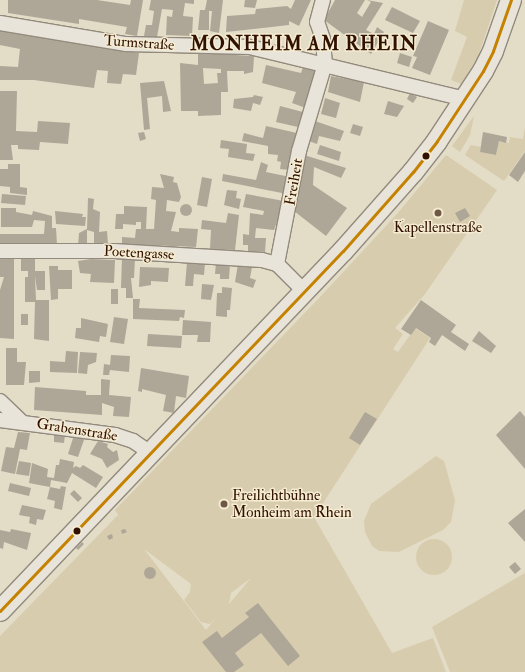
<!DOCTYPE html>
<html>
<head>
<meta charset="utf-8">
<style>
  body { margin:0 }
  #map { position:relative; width:525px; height:672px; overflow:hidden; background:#e3dcc7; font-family:"IM FELL Double Pica",serif }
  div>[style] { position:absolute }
  .green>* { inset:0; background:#d8ccae }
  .round { border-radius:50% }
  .building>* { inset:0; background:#aea798 }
  .roads { filter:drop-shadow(1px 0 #928a7c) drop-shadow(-1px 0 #928a7c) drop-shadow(0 1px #928a7c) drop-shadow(0 -1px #928a7c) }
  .street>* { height:14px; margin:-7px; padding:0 7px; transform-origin:7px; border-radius:7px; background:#e9e4da }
  .secondary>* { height:20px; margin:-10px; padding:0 10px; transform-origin:10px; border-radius:10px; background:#e9e4da }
  .bus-1>* { height:3px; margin:-1.5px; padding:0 1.5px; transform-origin:1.5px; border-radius:1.5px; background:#c58100 }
  .dots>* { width:11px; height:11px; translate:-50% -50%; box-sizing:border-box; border:2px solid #f5ecd2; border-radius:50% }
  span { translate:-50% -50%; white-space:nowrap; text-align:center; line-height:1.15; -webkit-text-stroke:3px #f5ecd2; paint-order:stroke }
  .street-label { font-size:15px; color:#301100 }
  .poi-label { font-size:15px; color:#301100 }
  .left { translate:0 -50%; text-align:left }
  .district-label { font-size:19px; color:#301100; font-weight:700; letter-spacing:1px }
</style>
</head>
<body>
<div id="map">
  <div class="green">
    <div style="clip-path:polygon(464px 0,497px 0,478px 57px,461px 84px,451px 80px,467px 37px,455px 31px)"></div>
    <div style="clip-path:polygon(474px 116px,470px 135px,460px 152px,452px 146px)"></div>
    <div style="clip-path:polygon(525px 127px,525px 151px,504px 181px,465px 155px,471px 145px,481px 147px,480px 152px,496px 155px,499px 141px,509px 143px,510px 137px,523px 139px)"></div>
    <div style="clip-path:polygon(evenodd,446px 155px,497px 190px,425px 294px,395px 328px,403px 334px,393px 349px,398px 352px,415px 328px,430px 338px,314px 517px,392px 653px,433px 638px,446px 672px,0 672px,0 636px,118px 515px,123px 522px,115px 510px,321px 296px,397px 214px,446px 155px,144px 549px,191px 584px,190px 592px,184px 600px,201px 622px,210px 624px,217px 617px,206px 630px,144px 549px,446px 155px,251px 578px,229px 604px,231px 593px,251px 578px)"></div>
    <div style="clip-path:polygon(436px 456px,444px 461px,455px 500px,451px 522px,443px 530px,399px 552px,379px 551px,372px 546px,365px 532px,364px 521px,371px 504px)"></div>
    <div class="round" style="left:416px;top:539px;width:36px;height:36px"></div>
    <div style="clip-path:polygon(525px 573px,525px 672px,450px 672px,432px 627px)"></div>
  </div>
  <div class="building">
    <div style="clip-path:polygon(8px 0,97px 0,130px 5px,131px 0,143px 0,137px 36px,125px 34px,127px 27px,79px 19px,79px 24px,8px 13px)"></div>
    <div style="clip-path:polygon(151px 0,194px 0,194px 4px,185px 3px,183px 16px,193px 17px,192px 36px,166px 35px,167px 16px,172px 17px,173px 10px,162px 9px,157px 37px,144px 36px,146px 25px,152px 25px,154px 11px,149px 10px)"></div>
    <div style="clip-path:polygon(207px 0,223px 0,219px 33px,210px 31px,212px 11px,209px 11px,209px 30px,198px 30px,200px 10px,205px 10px)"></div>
    <div style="clip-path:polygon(245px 0,257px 0,255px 8px,244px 7px)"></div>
    <div style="clip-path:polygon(295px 0,311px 0,299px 26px,289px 21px,289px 25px,226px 32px,227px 16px,255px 14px,256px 9px,287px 6px,291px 9px)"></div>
    <div style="clip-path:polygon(335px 0,365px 0,357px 13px,362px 17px,371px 2px,367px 0,383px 3px,366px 30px,374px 34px,377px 27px,384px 32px,371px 54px,324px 20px)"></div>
    <div style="clip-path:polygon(392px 7px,420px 21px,413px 33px,385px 20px)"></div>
    <div style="clip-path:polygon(428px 21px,449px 30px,430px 75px,412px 68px,417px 57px,413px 56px)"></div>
    <div style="clip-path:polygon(0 31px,139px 53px,136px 75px,123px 74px,121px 84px,107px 83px,108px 71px,97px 70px,94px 88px,34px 80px,0 80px,0 66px,18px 67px,20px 49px,0 45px)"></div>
    <div style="clip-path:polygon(evenodd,198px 53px,254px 56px,253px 72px,244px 74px,244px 71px,227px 71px,228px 92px,221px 92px,221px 115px,198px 116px,198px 111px,181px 111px,180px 63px,198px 65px,198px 53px,203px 68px,221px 69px,221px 73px,217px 73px,218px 83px,204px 84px,203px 68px)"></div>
    <div style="clip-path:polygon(400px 53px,412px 57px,409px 67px,397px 63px)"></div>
    <div style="clip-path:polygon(266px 65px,301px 73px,303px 67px,319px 73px,306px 108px,292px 103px,296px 92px,262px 83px)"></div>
    <div style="clip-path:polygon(331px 76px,364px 82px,360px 102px,328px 92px)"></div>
    <div style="clip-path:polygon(164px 81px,171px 111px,163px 112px,162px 96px,147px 98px,150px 129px,144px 130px,140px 83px)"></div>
    <div style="clip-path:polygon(0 91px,17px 91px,16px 131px,37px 132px,38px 121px,70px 123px,68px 144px,40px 142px,39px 150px,18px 149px,18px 145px,11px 145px,13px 160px,0 160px)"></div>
    <div style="clip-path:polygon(410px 93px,417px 97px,413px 103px,407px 99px)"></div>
    <div style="clip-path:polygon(254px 95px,263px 97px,260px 105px,253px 103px,251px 111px,233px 108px,234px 99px,253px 97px)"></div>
    <div style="clip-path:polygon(325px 98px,340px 103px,336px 118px,321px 114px)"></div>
    <div style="clip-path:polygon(388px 101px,404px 106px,397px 117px,384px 114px)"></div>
    <div style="clip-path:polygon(280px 106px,303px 112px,298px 127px,276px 122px)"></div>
    <div style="clip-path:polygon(312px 120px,344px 131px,340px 141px,319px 136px,317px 144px,306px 140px)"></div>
    <div style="clip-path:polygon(353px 124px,363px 127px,360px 136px,350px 133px)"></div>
    <div style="clip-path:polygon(266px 126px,297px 133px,289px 170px,280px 169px,281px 162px,277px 161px,278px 155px,268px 154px,268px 146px,242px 141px,244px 133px,263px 138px)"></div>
    <div style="clip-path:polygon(144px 132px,146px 139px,140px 141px,138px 133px)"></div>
    <div style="clip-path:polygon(483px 132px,507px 137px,506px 143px,499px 141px,496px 155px,480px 152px)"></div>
    <div style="clip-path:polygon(221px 140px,247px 144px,246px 153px,255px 154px,253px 161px,228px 157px,229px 149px,220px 148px)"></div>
    <div style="clip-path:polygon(320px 145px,341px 152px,339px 161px,317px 154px)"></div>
    <div style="clip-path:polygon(525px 152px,525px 171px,518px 182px,509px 175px)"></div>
    <div style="clip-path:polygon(304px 155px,346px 168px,341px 178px,314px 167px,313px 185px,347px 208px,326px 236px,294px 211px)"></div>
    <div style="clip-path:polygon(261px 162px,268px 165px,266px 172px,290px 177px,287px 194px,222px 181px,223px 174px,256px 180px)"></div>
    <div style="clip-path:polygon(8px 164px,20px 164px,20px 187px,27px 188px,27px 195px,10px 193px,10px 187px,0 186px,0 169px,8px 169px)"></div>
    <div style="clip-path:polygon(160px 174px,174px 177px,173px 182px,177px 183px,181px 197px,179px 202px,167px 200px,166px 211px,176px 212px,171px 231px,179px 232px,179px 228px,198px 229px,196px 247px,122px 244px,122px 237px,135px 238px,136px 229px,141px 229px,141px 222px,136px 222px,136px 225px,123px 224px,123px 229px,115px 229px,116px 214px,124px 214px,124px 206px,147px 207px,146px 229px,154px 229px,156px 200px,151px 199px,152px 187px,164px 188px)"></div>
    <div style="clip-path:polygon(202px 177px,212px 179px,207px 207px,197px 205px)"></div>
    <div style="clip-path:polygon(227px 190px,237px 191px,236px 198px,241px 199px,239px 209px,224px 205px)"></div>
    <div style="clip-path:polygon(2px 194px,26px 196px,25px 205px,1px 203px)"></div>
    <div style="clip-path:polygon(246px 194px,284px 201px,274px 230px,256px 228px,255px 238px,266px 238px,265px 252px,248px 251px,248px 245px,243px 245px,243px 234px,249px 235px,250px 213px,263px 215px,264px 211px,243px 207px)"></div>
    <div style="clip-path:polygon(88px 198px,94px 199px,93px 209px,100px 212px,99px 232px,107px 231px,108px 244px,94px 245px,94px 232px,87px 230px,87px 244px,78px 245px,79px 233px,87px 229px)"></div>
    <div class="round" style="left:180px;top:204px;width:12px;height:12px"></div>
    <div style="clip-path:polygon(1px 208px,16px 208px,16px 212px,32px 215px,33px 211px,52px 216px,52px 228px,56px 228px,57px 245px,0 246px,0 234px,44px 234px,45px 221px,34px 220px,32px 227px,1px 227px)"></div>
    <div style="clip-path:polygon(465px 208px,470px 216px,460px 222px,455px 213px)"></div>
    <div style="clip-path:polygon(55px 211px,83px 214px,82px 217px,86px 217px,85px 226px,56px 224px)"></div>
    <div style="clip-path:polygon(228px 213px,239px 215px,235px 250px,210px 249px,211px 230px,201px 229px,202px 220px,226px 223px)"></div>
    <div style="clip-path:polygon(0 256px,14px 257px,14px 339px,0 338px,0 290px,4px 277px,0 277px)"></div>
    <div style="clip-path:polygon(21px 256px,35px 256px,35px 271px,45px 271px,45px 290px,37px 290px,35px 276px,36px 300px,49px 300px,49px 341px,34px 339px,35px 302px,25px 302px,25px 277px,28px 277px,28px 271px,21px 271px)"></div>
    <div style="clip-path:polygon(122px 257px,135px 258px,134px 278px,131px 278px,133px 298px,126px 298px,126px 288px,121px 288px)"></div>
    <div style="clip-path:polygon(91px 259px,115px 260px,114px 283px,90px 282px,91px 274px,80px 273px,78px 261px)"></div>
    <div style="clip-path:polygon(187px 262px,205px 263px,204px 275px,194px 274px,193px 286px,185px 286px)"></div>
    <div style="clip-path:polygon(216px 263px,230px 264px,229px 279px,220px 279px,220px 274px,215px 274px)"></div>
    <div style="clip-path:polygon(238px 264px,252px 267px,250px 278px,256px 280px,253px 288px,235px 282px)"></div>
    <div style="clip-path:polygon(49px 266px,58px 266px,58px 270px,72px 270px,72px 289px,58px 289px,58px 299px,51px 300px)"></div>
    <div style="clip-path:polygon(140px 267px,169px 268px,168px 282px,151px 281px,151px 285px,139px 287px)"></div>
    <div style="clip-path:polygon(202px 284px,214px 285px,211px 300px,201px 299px)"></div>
    <div style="clip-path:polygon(222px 287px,232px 288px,230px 310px,227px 310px,227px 317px,216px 316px,217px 293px,222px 293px)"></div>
    <div style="clip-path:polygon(111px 289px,118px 289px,118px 304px,111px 304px)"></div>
    <div style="clip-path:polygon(133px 299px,140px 299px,139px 308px,185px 310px,184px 318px,180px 317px,179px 321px,133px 319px)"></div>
    <div style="clip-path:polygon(421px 300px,456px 325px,451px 332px,469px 344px,465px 351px,442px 335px,435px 346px,429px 342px,431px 338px,416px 328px,411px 335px,401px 329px)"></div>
    <div style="clip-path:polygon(21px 314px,28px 314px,28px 325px,21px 325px)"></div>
    <div style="clip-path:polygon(114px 317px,128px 319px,124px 344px,110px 342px)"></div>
    <div style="clip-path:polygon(81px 318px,108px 324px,106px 337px,100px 336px,99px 342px,75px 338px,76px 328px,81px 328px)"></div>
    <div style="clip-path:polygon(183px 320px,211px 322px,210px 342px,197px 342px,198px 335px,182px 335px)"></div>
    <div style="clip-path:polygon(479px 331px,496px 346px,491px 353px,472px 341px)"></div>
    <div style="clip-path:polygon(148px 334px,182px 336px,181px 348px,147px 346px)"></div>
    <div style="clip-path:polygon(6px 348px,17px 348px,17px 362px,26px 362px,24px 385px,6px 385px)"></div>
    <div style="clip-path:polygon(66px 351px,78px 352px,77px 373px,50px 372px,50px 361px,65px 362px)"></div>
    <div style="clip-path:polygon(80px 352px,97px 353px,96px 362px,88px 365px,87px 374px,78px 373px)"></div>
    <div style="clip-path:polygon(111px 355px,130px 356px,129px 372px,110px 370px,109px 375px,103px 375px,104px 364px,110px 365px)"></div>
    <div style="clip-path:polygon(141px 368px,189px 376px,186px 398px,176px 396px,174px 413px,163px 411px,166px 395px,142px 389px,142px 392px,138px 391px)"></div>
    <div style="clip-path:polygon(29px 371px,40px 371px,40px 382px,29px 383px)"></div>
    <div style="clip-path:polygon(101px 379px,110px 380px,109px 395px,131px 397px,129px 417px,113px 416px,114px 407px,102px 403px,102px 415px,34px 410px,35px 387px,86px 391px,86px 395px,101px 395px)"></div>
    <div style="clip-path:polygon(520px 411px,525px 417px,525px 469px,496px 435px)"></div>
    <div style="clip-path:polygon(365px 412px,377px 419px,360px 445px,349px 438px)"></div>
    <div style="clip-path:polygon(18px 432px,30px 433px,27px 450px,20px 449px,15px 474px,1px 471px,6px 447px,14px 448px)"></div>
    <div style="clip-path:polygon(54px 433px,65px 434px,64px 443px,54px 442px)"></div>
    <div style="clip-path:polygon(74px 435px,85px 437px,78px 457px,68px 454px)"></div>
    <div style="clip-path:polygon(98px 441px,108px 444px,107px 447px,113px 452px,117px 450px,119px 460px,107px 468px,102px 459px,90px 454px)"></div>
    <div style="clip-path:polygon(60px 459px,74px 462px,73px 468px,76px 466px,80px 468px,83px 465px,103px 477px,96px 488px,72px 473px,67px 483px,51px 480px,50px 487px,29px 483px,32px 463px,48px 469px,47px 477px,54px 478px,56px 465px,59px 465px)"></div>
    <div style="clip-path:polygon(19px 461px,31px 463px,29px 476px,16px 474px)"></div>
    <div style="clip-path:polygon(10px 483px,31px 488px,29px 496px,8px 491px)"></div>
    <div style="clip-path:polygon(61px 486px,66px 487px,62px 510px,54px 508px,55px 501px,47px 499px,50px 487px,60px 489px)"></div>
    <div style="clip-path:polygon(74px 490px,82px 498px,78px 502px,70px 494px)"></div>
    <div style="clip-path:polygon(22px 505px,46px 510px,43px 520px,37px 519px,36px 525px,29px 523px,30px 517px,19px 515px)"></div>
    <div style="clip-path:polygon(525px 509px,525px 542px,508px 523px)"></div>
    <div style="clip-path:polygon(11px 529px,31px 533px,27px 550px,4px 542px,3px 549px,0 548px,0 530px,10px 532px)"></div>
    <div style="clip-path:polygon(125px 529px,127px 532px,122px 534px,121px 530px)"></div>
    <div style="clip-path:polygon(112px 534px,113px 538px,109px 540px,107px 536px)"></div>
    <div style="clip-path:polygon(82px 542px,84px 544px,78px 550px,76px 548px)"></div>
    <div style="clip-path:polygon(515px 562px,521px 569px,515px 574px,509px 567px)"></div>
    <div class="round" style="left:144px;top:567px;width:12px;height:12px"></div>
    <div style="clip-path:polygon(258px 603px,300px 656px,288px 666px,261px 633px,235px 653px,244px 665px,234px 672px,226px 672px,202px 642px,217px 631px,222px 638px,249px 617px,245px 613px)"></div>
  </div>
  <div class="roads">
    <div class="street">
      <div style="left:0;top:23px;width:128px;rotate:9.5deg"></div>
      <div style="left:126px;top:44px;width:124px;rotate:1.4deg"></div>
      <div style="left:250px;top:47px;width:221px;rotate:13.6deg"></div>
      <div style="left:0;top:251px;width:114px"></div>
      <div style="left:114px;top:251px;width:148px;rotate:3.5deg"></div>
      <div style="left:262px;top:260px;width:16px;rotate:15deg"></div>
      <div style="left:277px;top:264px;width:38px;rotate:45deg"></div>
      <div style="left:277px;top:264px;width:115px;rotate:-79deg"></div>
      <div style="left:299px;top:151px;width:91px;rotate:-73.4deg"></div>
      <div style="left:325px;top:64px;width:25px;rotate:-95deg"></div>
      <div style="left:323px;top:39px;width:18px;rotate:-109deg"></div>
      <div style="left:317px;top:22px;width:23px;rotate:-75deg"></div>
      <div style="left:0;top:401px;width:30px;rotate:44deg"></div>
      <div style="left:0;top:420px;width:116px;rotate:7.4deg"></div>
      <div style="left:115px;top:435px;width:19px;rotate:18deg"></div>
      <div style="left:133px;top:441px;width:22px;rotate:34deg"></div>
    </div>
    <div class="secondary">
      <div style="left:0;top:611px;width:497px;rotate:-46.4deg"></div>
      <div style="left:343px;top:251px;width:106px;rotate:-48.5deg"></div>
      <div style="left:413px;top:172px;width:39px;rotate:-52deg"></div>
      <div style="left:437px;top:141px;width:84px;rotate:-56.7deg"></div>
      <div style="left:483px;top:71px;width:22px;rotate:-63deg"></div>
      <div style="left:493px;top:51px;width:54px;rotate:-70.6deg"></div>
    </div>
  </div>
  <div class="bus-1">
    <div style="left:0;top:611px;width:497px;rotate:-46.4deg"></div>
    <div style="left:343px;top:251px;width:106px;rotate:-48.5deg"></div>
    <div style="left:413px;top:172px;width:39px;rotate:-52deg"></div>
    <div style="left:437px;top:141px;width:84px;rotate:-56.7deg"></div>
    <div style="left:483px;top:71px;width:22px;rotate:-63deg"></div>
    <div style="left:493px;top:51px;width:54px;rotate:-70.6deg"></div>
  </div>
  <div class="dots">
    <div style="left:426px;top:156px;background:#301100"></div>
    <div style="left:438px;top:213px;background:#6f5846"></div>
    <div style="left:224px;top:504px;background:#6f5846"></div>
    <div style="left:77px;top:531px;background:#301100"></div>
  </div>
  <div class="street-label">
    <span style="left:139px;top:43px;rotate:4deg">Turmstraße</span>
    <span style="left:294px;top:182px;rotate:-80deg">Freiheit</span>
    <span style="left:139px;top:253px;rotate:3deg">Poetengasse</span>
    <span style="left:77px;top:430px;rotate:9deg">Grabenstraße</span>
  </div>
  <div class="poi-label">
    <span style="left:438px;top:228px">Kapellenstraße</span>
    <span class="left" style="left:232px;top:504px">Freilichtbühne<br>Monheim am Rhein</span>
  </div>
  <div class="district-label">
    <span style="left:304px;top:45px">MONHEIM AM RHEIN</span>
  </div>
</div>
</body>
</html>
